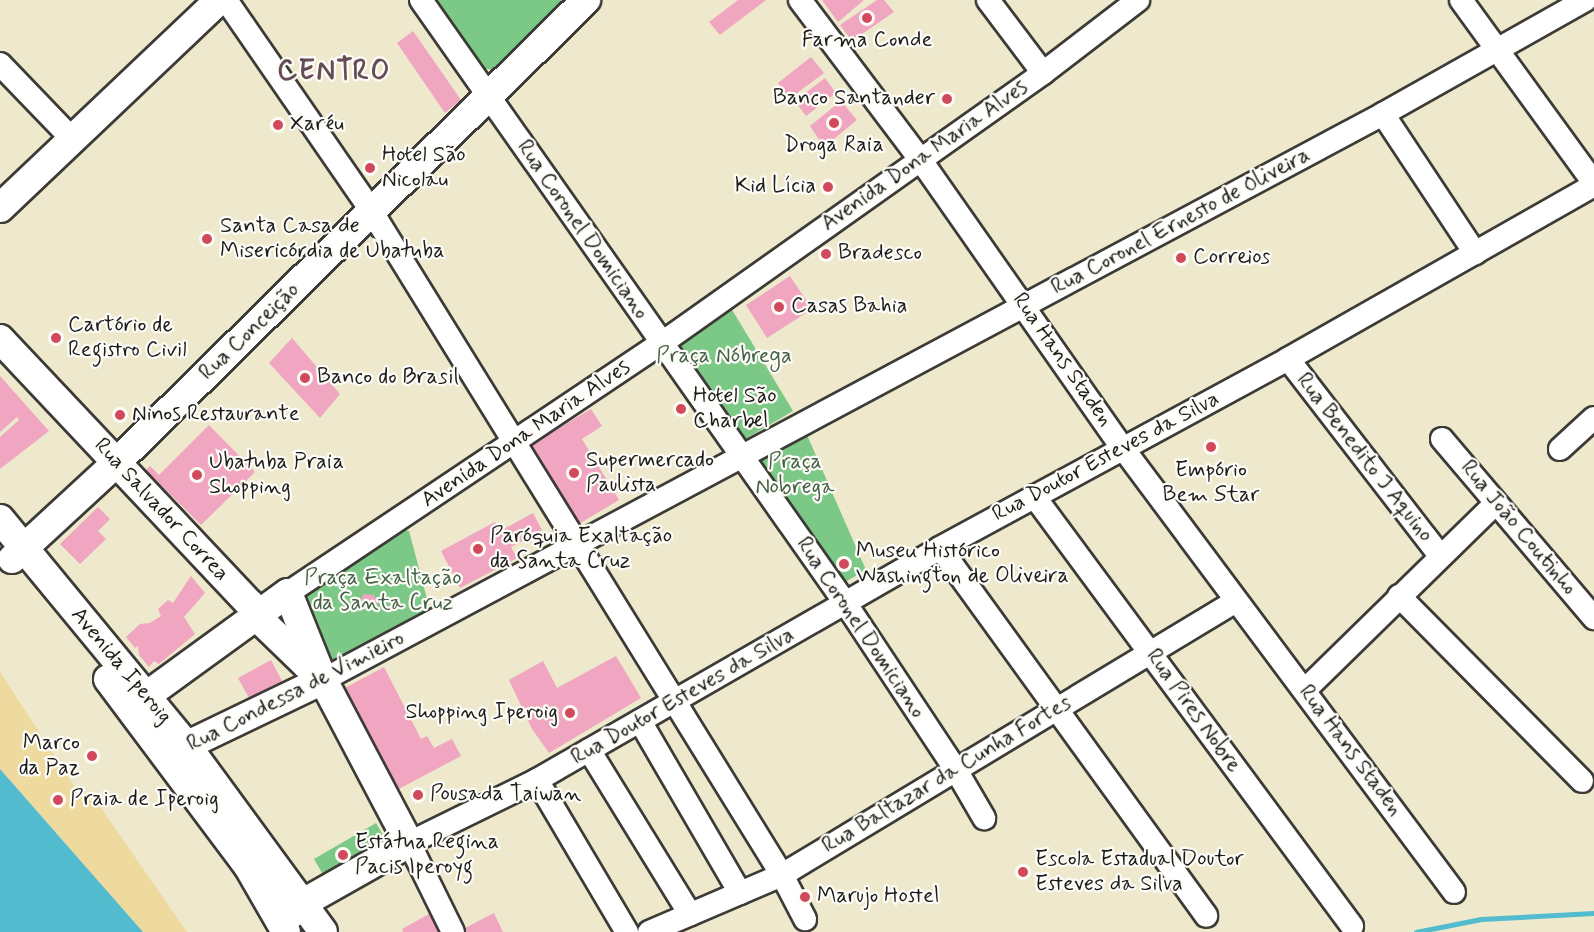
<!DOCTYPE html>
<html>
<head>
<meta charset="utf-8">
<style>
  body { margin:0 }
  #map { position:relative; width:1594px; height:932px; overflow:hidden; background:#eee8cc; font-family:Mynerve,sans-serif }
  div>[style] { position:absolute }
  .green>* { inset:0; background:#7cc886 }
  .sand>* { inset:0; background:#eeda9e }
  .water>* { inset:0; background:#52bcce }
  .stream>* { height:4.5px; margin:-2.25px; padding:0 2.25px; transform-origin:2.25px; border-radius:2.25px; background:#52bcce }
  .building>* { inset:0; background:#f0a5c0 }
  .roads { filter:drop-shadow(2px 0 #3c3b36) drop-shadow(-2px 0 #3c3b36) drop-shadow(0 2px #3c3b36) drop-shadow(0 -2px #3c3b36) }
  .minor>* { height:22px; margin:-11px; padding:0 11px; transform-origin:11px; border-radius:11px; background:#fff }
  .major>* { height:28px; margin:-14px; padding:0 14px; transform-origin:14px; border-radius:14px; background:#fff }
  .dots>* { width:16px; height:16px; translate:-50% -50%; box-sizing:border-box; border:3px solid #fdfcf7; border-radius:50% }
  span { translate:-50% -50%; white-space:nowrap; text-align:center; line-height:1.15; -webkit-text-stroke:4.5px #fdfcf7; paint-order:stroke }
  .poi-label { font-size:22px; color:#1c1c1c }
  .right { translate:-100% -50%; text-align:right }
  .left { translate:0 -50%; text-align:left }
  .street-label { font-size:22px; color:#1c1c1c }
  .park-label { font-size:22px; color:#426146 }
  .district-label { font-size:28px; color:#664c55; font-weight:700; letter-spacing:1.5px }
</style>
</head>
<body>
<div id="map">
  <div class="green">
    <div style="clip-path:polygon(431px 0,567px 0,495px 70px,479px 68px)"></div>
    <div style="clip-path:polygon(731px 308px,793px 411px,742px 441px,679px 344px)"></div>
    <div style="clip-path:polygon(807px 435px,866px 570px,840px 585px,753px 461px)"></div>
    <div style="clip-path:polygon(402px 530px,409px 531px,430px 610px,331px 665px,304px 593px)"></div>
    <div style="clip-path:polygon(376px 823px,387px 842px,325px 878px,314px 859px)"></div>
  </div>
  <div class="sand">
    <div style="clip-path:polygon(0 672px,80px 795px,99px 805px,187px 932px,143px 932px,0 769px)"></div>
  </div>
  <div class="water">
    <div style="clip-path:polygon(0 769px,143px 932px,0 932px)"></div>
  </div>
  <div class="stream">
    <div style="left:1416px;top:932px;width:66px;rotate:-11.3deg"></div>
    <div style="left:1481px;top:919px;width:113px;rotate:-3deg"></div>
  </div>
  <div class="building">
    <div style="clip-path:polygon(738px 0,766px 0,720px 35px,709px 22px)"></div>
    <div style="clip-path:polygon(822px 0,864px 0,838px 22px)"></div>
    <div style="clip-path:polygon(877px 0,884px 0,894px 12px,852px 41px,840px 25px)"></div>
    <div style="clip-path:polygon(413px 31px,461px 100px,445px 113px,397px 43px)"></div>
    <div style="clip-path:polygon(811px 57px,824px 73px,789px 99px,778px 83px)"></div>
    <div style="clip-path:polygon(825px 78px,836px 93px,806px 116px,795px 101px)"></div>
    <div style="clip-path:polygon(841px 101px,857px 120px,824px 147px,810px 126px)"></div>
    <div style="clip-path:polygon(790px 276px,812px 309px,767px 338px,746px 305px)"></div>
    <div style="clip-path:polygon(292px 338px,340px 394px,320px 418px,269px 363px)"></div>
    <div style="clip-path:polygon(0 376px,49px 431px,0 469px,0 437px,19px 420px,17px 417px,0 432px)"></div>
    <div style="clip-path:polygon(591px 409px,602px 426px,582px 439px,619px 500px,577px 525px,529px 446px)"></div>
    <div style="clip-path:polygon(209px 425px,255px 472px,201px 525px,163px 487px,157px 493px,140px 476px,150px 466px,159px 475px)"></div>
    <div style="clip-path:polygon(98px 507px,110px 519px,98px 531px,106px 539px,80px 564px,60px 544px)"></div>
    <div style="clip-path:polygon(533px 513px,542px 530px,511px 547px,517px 558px,460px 588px,441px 551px,495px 522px,500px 531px)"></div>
    <div style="clip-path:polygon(191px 576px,205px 593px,184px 617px,195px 634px,159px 664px,154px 661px,149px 667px,139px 655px,138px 646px,135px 648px,126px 637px,140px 624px,150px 623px,161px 616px,158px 609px,168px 600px,173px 603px)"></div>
    <div style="clip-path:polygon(363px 594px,374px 595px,378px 604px,368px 611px,360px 604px)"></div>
    <div style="clip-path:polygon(616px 656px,641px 698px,549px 753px,532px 729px,509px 680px,543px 661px,557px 688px)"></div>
    <div style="clip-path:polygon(271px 660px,282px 681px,249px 698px,238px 678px)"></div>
    <div style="clip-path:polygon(384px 667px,421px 739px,427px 736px,434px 748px,452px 739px,461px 756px,395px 791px,343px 689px)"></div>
    <div style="clip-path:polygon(494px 913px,503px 932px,464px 932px,463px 929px)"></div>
    <div style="clip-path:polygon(429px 914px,439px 932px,403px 932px,402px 929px)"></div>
  </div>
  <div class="roads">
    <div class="minor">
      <div style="left:226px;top:0;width:257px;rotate:55.4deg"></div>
      <div style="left:372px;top:212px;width:780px;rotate:58.27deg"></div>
      <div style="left:782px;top:875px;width:50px;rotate:62.4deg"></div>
      <div style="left:421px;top:0;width:739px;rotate:54.87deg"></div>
      <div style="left:846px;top:604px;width:199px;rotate:56.5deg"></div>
      <div style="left:956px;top:770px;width:56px;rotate:59.7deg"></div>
      <div style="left:800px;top:0;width:199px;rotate:53deg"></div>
      <div style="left:920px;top:159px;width:352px;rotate:55deg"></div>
      <div style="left:1122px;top:447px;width:555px;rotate:53.27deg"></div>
      <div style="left:988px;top:0;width:91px;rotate:53deg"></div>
      <div style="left:1461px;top:0;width:226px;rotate:54deg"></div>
      <div style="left:0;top:64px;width:107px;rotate:46.1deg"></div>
      <div style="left:1383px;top:114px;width:167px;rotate:56.5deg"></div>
      <div style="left:1288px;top:359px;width:249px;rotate:52.3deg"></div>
      <div style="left:1442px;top:439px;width:235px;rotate:49.7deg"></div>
      <div style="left:1560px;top:449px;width:46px;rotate:-42.4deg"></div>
      <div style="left:1034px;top:496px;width:535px;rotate:53.52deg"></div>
      <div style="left:940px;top:548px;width:454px;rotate:54.1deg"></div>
      <div style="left:288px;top:593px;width:450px;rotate:-33.8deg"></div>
      <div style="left:662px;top:343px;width:467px;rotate:-35.3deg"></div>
      <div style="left:1043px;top:73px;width:120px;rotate:-37.5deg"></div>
      <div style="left:1399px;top:596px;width:260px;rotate:45.3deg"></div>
      <div style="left:323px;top:680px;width:1202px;rotate:-28.1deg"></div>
      <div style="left:1383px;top:114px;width:232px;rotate:-29.4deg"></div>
      <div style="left:1305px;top:690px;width:267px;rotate:-44.4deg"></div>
      <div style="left:640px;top:721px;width:199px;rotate:59.8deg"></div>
      <div style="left:589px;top:750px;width:193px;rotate:58.4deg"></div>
      <div style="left:537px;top:780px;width:177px;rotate:59.4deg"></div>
      <div style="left:453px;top:932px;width:99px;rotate:-116.3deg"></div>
      <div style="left:409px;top:843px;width:143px;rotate:-26.2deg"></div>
      <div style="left:537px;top:780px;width:465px;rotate:-29.9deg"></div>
      <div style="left:940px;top:548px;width:396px;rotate:-28.5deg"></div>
      <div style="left:1288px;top:359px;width:352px;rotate:-29.6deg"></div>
      <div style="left:649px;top:932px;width:145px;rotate:-23.2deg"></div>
      <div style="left:782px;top:875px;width:530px;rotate:-31.11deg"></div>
    </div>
    <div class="major">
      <div style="left:0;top:208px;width:302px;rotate:-43.5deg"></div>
      <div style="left:0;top:339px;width:364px;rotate:46.7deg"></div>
      <div style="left:250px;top:604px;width:15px;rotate:62deg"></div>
      <div style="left:257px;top:617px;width:83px;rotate:44deg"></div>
      <div style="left:0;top:519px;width:294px;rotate:50.5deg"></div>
      <div style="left:187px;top:746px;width:230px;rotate:53.8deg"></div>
      <div style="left:12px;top:559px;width:142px;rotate:-42.7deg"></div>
      <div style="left:116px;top:463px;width:660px;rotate:-44.57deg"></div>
      <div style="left:108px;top:679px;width:234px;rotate:53.2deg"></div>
      <div style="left:248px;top:866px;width:76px;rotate:60.1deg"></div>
      <div style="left:146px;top:696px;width:175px;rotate:-36deg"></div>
      <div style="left:288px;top:593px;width:94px;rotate:68.1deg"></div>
      <div style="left:323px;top:680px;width:184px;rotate:62.2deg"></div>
      <div style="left:409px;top:843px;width:122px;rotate:150.5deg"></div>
      <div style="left:303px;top:903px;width:28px;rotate:138deg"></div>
      <div style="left:173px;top:756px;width:27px;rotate:-33deg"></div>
      <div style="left:196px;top:741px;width:141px;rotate:-25.7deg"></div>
    </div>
  </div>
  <div class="dots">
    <div style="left:867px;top:18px;background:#d1495b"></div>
    <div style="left:947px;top:99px;background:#d1495b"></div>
    <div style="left:834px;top:123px;background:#d1495b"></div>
    <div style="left:278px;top:125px;background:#d1495b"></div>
    <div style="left:370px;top:168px;background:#d1495b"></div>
    <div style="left:828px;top:187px;background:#d1495b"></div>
    <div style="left:207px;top:239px;background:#d1495b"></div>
    <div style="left:826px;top:254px;background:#d1495b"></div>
    <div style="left:1181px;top:258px;background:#d1495b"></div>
    <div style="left:779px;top:307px;background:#d1495b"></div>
    <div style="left:56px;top:338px;background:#d1495b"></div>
    <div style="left:305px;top:378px;background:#d1495b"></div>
    <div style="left:681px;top:409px;background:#d1495b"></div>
    <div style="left:120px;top:415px;background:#d1495b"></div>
    <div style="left:1211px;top:447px;background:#d1495b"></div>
    <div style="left:574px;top:473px;background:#d1495b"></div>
    <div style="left:197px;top:475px;background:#d1495b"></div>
    <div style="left:478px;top:549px;background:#d1495b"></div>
    <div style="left:844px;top:564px;background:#d1495b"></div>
    <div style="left:570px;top:713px;background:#d1495b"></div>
    <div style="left:92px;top:756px;background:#d1495b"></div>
    <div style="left:418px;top:795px;background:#d1495b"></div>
    <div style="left:58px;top:800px;background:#d1495b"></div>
    <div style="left:343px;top:855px;background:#d1495b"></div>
    <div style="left:1023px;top:872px;background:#d1495b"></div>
    <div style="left:805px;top:897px;background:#d1495b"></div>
  </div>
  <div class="poi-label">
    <span style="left:867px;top:41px">Farma Conde</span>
    <span class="right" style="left:935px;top:99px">Banco Santander</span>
    <span class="left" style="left:290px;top:125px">Xaréu</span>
    <span style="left:834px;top:146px">Droga Raia</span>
    <span class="left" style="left:382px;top:168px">Hotel São<br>Nicolau</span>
    <span class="right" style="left:816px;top:187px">Kid Lícia</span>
    <span class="left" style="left:220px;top:239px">Santa Casa de<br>Misericórdia de Ubatuba</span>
    <span class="left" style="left:838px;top:254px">Bradesco</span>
    <span class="left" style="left:1193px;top:258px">Correios</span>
    <span class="left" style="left:791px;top:307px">Casas Bahia</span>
    <span class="left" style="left:68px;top:338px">Cartório de<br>Registro Civil</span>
    <span class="left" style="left:317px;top:378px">Banco do Brasil</span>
    <span class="left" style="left:693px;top:409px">Hotel São<br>Charbel</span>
    <span class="left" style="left:132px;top:415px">Ninos Restaurante</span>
    <span class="left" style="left:586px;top:473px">Supermercado<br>Paulista</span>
    <span class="left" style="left:209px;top:475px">Ubatuba Praia<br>Shopping</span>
    <span style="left:1211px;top:483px">Empório<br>Bem Star</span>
    <span class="left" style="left:490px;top:549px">Paróquia Exaltação<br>da Santa Cruz</span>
    <span class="left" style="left:856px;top:564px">Museu Histórico<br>Washington de Oliveira</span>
    <span class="right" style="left:558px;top:713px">Shopping Iperoig</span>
    <span class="right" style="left:80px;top:756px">Marco<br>da Paz</span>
    <span class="left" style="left:430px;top:795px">Pousada Taiwan</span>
    <span class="left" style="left:70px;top:800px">Praia de Iperoig</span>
    <span class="left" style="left:355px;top:855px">Estátua Regina<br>Pacis Iperoyg</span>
    <span class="left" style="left:1035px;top:872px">Escola Estadual Doutor<br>Esteves da Silva</span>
    <span class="left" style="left:817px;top:897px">Marujo Hostel</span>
  </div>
  <div class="street-label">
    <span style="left:925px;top:156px;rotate:-35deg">Avenida Dona Maria Alves</span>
    <span style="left:1181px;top:222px;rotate:-28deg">Rua Coronel Ernesto de Oliveira</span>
    <span style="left:582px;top:230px;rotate:55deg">Rua Coronel Domiciano</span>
    <span style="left:250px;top:332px;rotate:-44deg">Rua Conceição</span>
    <span style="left:1062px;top:360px;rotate:55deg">Rua Hans Staden</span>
    <span style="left:526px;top:434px;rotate:-34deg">Avenida Dona Maria Alves</span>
    <span style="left:1106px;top:457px;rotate:-28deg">Rua Doutor Esteves da Silva</span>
    <span style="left:1364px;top:458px;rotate:52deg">Rua Benedito J Aquino</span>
    <span style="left:161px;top:510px;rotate:47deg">Rua Salvador Correa</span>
    <span style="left:1518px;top:528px;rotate:50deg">Rua João Coutinho</span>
    <span style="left:860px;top:628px;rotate:56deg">Rua Coronel Domiciano</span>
    <span style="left:121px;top:666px;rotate:50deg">Avenida Iperoig</span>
    <span style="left:296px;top:692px;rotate:-27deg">Rua Condessa de Vimieiro</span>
    <span style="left:683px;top:697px;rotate:-30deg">Rua Doutor Esteves da Silva</span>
    <span style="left:1193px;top:711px;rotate:54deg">Rua Pires Nobre</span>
    <span style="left:1350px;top:751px;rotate:53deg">Rua Hans Staden</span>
    <span style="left:947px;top:775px;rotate:-31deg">Rua Baltazar da Cunha Fortes</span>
  </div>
  <div class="park-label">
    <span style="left:724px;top:357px">Praça Nóbrega</span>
    <span style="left:795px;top:475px">Praça<br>Nobrega</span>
    <span style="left:383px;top:591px">Praça Exaltação<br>da Santa Cruz</span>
  </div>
  <div class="district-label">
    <span style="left:334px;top:72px">CENTRO</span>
  </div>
</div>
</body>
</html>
